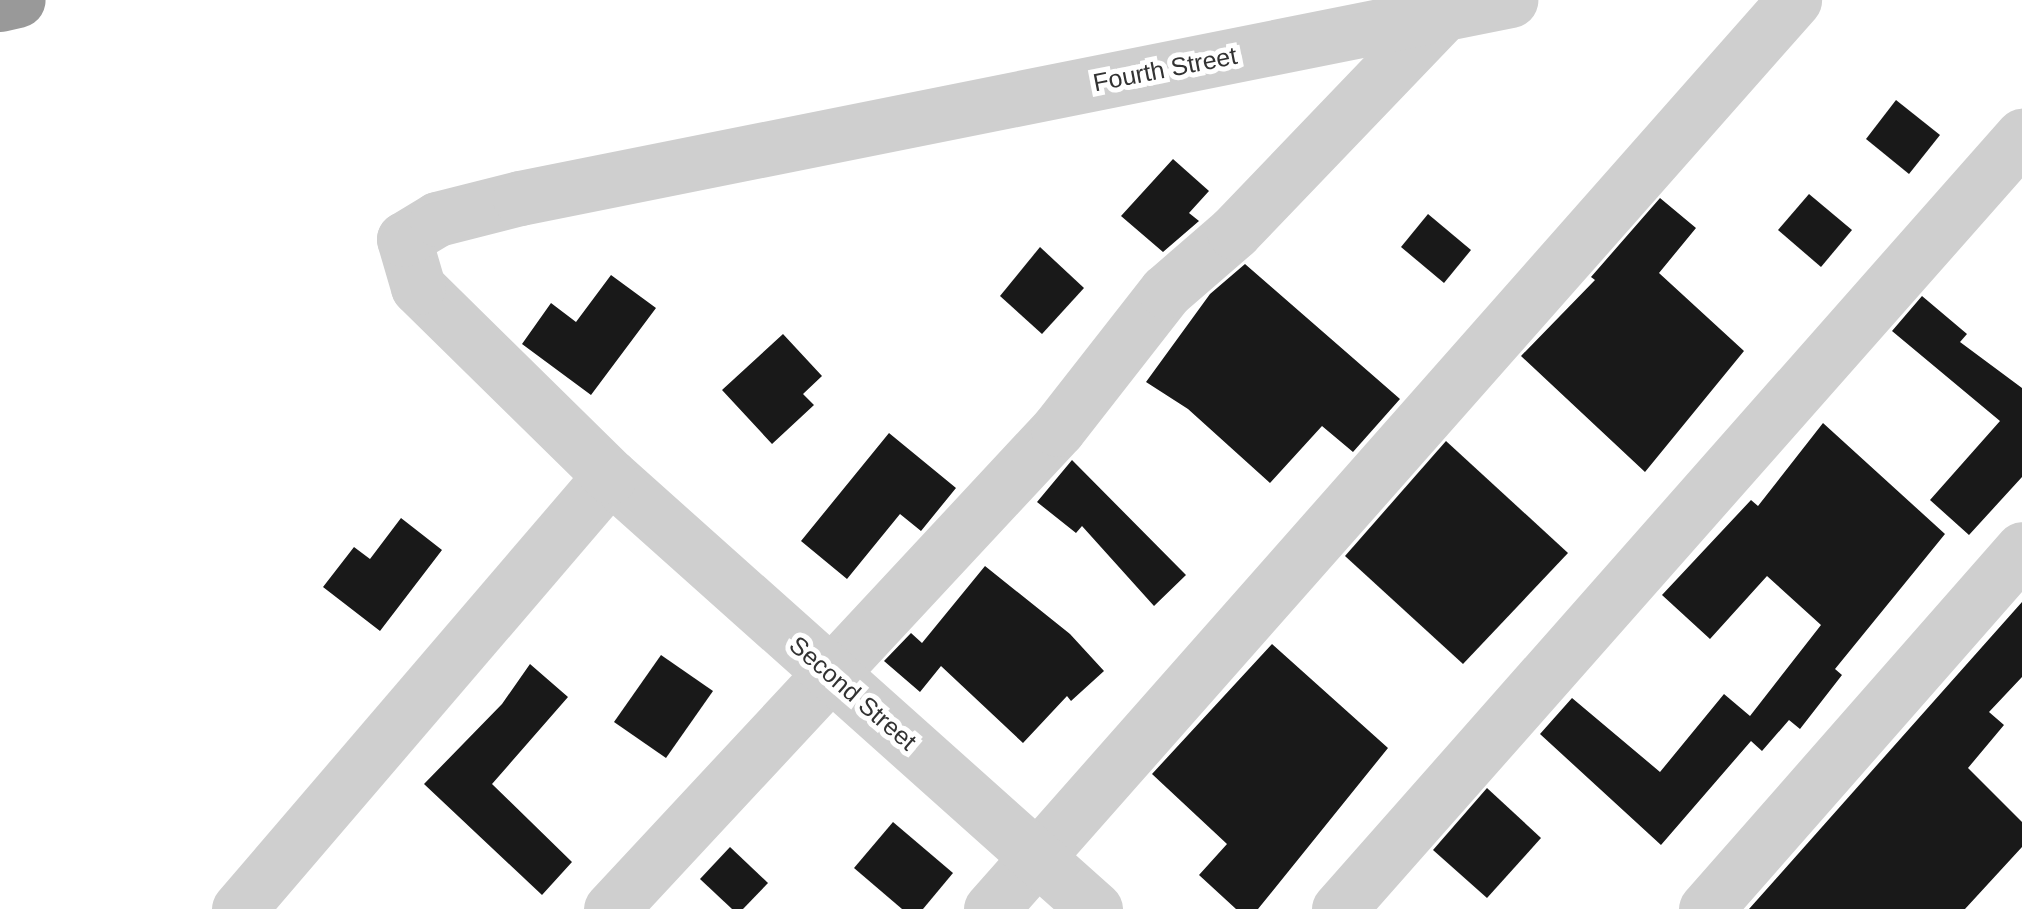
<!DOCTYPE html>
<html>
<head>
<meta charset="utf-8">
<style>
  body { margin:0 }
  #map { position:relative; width:2022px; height:909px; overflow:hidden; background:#fff; font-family:Arial,sans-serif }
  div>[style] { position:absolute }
  .building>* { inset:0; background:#191919 }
  .minor>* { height:55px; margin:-27.5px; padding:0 27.5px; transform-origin:27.5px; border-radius:27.5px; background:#cfcfcf }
  .highway>* { height:55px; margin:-27.5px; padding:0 27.5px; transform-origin:27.5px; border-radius:27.5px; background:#999 }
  span { translate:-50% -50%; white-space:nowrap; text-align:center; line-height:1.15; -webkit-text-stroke:10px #fff; paint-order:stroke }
  .street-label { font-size:25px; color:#323232 }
</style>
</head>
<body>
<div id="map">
  <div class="building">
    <div style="clip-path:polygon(1896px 100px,1940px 135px,1909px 174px,1866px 139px)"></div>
    <div style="clip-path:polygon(1173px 159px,1209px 191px,1189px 213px,1199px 221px,1163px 252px,1121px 216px)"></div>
    <div style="clip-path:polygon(1809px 194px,1852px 230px,1821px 267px,1778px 230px)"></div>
    <div style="clip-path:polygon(1660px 198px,1696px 228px,1659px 273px,1744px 351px,1645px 472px,1521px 356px,1595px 280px,1591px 277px)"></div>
    <div style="clip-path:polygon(1428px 214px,1471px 250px,1444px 283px,1401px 247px)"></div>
    <div style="clip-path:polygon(1040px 247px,1084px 288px,1042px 334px,1000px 296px)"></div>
    <div style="clip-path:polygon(1245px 264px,1400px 399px,1353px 452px,1322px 426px,1270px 483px,1188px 409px,1146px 382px,1210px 294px)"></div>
    <div style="clip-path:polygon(611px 275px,656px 308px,591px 395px,522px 344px,551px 303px,576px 322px)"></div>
    <div style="clip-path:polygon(1922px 296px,1967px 334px,1960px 342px,2022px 388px,2022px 477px,1969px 535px,1930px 500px,2000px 421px,1892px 331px)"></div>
    <div style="clip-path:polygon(783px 334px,822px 376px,803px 394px,814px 405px,772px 444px,722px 390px)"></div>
    <div style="clip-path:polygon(1823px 423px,1945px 534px,1835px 669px,1842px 675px,1800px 729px,1789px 720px,1762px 751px,1751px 741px,1661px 845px,1540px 734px,1572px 698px,1660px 772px,1724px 694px,1750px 716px,1821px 625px,1767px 576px,1710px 639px,1662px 595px,1751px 500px,1758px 506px)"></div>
    <div style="clip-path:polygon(889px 433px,956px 488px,921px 531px,900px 514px,847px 579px,801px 541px)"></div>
    <div style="clip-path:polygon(1446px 441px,1568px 553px,1463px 664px,1345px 556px)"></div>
    <div style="clip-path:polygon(1072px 460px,1186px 575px,1154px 606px,1082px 526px,1076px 533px,1037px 502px)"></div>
    <div style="clip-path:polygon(401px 518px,442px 550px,380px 631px,323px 587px,354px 547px,370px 559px)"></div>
    <div style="clip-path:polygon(985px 566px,1070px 634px,1104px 671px,1071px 701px,1067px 696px,1023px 743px,941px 666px,920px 692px,884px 661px,911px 633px,922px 643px)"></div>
    <div style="clip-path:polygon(2022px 602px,2022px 677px,1989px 712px,2004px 725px,1968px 768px,2022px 822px,2022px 847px,1965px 909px,1749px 909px)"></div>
    <div style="clip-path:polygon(1272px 644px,1388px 748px,1258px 909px,1236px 909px,1199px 875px,1227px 844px,1152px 774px)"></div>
    <div style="clip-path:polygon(661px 655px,713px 691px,666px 758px,614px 722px)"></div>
    <div style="clip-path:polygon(530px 664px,568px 697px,492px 784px,572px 862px,542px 895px,424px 784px,502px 704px)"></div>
    <div style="clip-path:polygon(1487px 788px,1541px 838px,1487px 898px,1433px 850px)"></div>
    <div style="clip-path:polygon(893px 822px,953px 873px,923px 909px,902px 909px,854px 868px)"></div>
    <div style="clip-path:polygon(730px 847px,768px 883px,743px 909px,732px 909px,700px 879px)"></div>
  </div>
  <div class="minor">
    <div style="left:239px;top:909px;width:570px;rotate:-49.41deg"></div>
    <div style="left:611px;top:909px;width:656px;rotate:-47.04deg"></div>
    <div style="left:1058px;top:429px;width:175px;rotate:-52deg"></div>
    <div style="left:1166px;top:291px;width:90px;rotate:-40.9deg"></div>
    <div style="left:1234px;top:232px;width:298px;rotate:-46.2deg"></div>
    <div style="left:991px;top:909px;width:1213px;rotate:-48.54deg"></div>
    <div style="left:1095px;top:909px;width:650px;rotate:-138.24deg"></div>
    <div style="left:610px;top:476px;width:269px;rotate:-135.5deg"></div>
    <div style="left:418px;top:287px;width:50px;rotate:-106.3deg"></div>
    <div style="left:404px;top:239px;width:39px;rotate:-31deg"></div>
    <div style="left:437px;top:219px;width:86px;rotate:-14.2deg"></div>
    <div style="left:520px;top:198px;width:1010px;rotate:-11.31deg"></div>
    <div style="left:1339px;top:909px;width:1032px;rotate:-48.54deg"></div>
    <div style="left:1706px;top:909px;width:479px;rotate:-48.7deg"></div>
  </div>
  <div class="highway">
    <div style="left:0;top:4px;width:18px;rotate:-13deg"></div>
  </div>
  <div class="street-label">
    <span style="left:1165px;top:69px;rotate:-11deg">Fourth Street</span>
    <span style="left:853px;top:693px;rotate:41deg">Second Street</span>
  </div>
</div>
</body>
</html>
